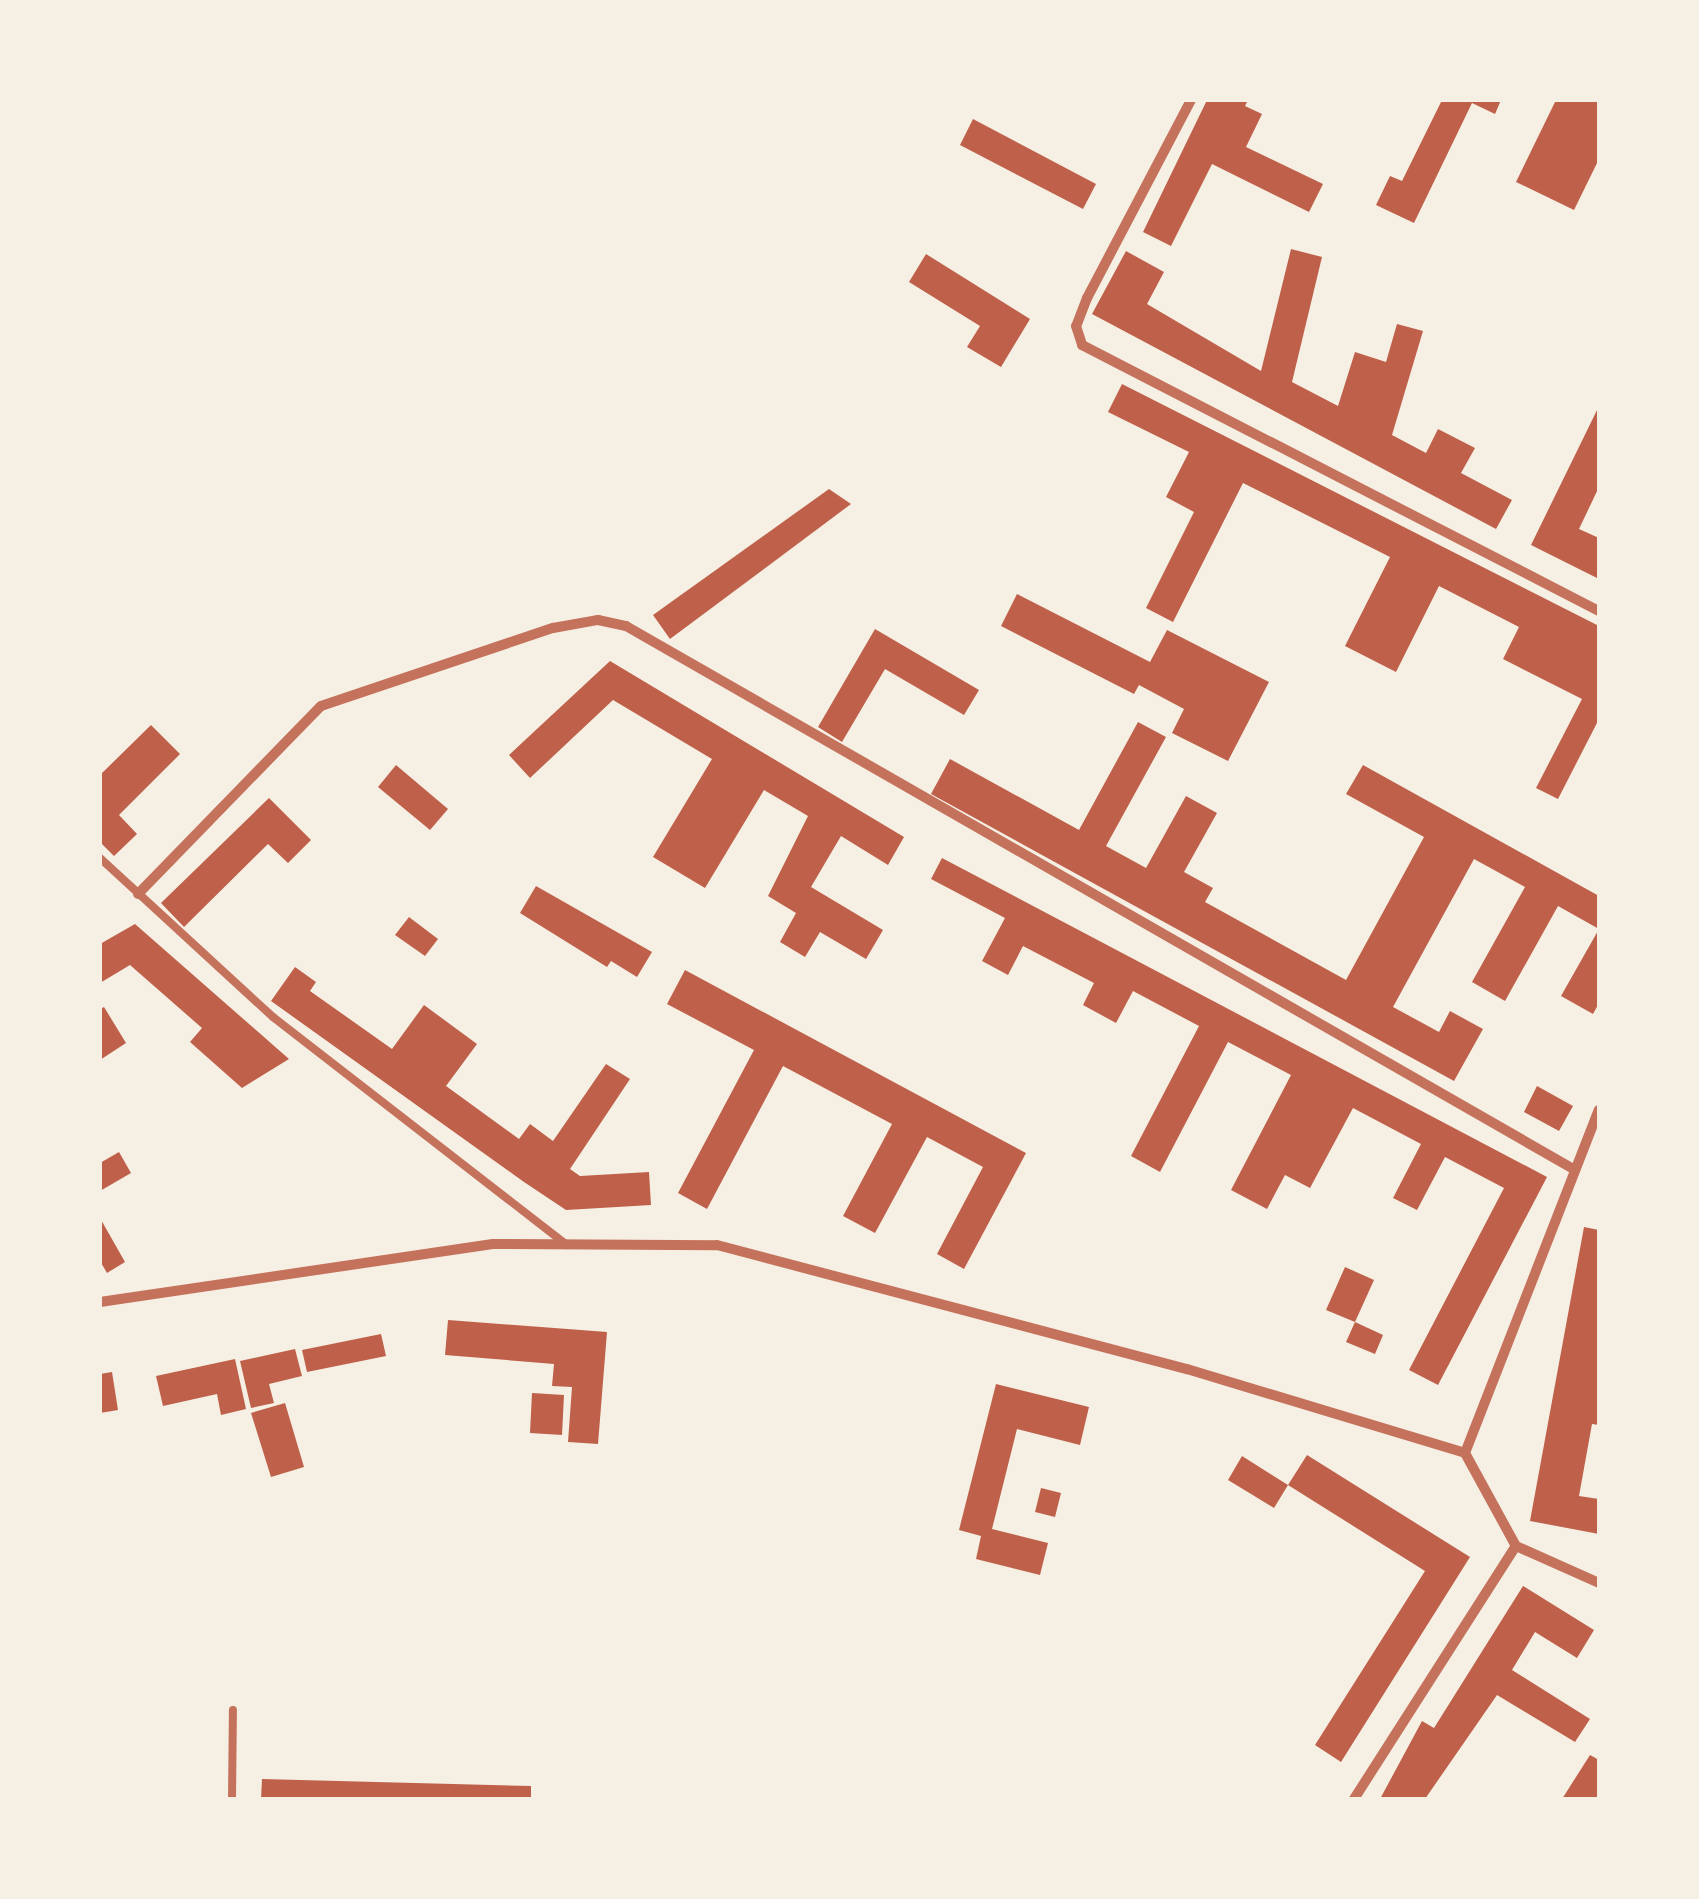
<!DOCTYPE html>
<html>
<head>
<meta charset="utf-8">
<style>
  body { margin:0 }
  #map { position:relative; width:1699px; height:1899px; overflow:hidden; background:#f6efe4; font-family:"Alegreya Sans",sans-serif }
  div>[style] { position:absolute }
  .building>* { inset:0; background:#bf614a }
  .service>* { height:8px; margin:-4px; padding:0 4px; transform-origin:4px; border-radius:4px; background:#c5725c }
  .minor>* { height:10px; margin:-5px; padding:0 5px; transform-origin:5px; border-radius:5px; background:#c5725c }
  span { translate:-50% -50%; white-space:nowrap; text-align:center; line-height:1.15; -webkit-text-stroke:9px #f6efe4; paint-order:stroke }
  .frame { position:absolute; inset:0; border:102px solid #f6efe4; pointer-events:none }
</style>
</head>
<body>
<div id="map">
  <div class="building">
    <div style="clip-path:polygon(1207px 100px,1248px 100px,1245px 106px,1262px 114px,1246px 147px,1323px 184px,1309px 212px,1212px 164px,1171px 246px,1143px 232px)"></div>
    <div style="clip-path:polygon(1442px 100px,1501px 100px,1495px 114px,1472px 103px,1414px 223px,1376px 205px,1390px 176px,1402px 181px)"></div>
    <div style="clip-path:polygon(1556px 100px,1599px 100px,1599px 159px,1574px 210px,1516px 182px)"></div>
    <div style="clip-path:polygon(973px 119px,1096px 184px,1083px 209px,960px 145px)"></div>
    <div style="clip-path:polygon(1291px 249px,1322px 257px,1292px 382px,1338px 406px,1355px 352px,1386px 362px,1397px 324px,1423px 331px,1392px 435px,1426px 453px,1438px 429px,1475px 448px,1461px 473px,1512px 500px,1496px 529px,1092px 314px,1126px 251px,1164px 272px,1147px 304px,1261px 371px)"></div>
    <div style="clip-path:polygon(926px 254px,1030px 319px,1001px 367px,967px 347px,980px 326px,909px 282px)"></div>
    <div style="clip-path:polygon(1122px 384px,1599px 626px,1599px 719px,1558px 799px,1536px 788px,1582px 699px,1503px 659px,1519px 627px,1439px 586px,1396px 672px,1345px 646px,1390px 557px,1243px 483px,1173px 622px,1146px 608px,1194px 512px,1166px 497px,1189px 452px,1108px 412px)"></div>
    <div style="clip-path:polygon(1599px 406px,1599px 487px,1579px 529px,1599px 538px,1599px 579px,1531px 545px)"></div>
    <div style="clip-path:polygon(829px 489px,851px 504px,670px 639px,653px 615px)"></div>
    <div style="clip-path:polygon(1017px 594px,1150px 662px,1167px 630px,1269px 682px,1228px 761px,1172px 733px,1184px 709px,1139px 685px,1134px 694px,1001px 626px)"></div>
    <div style="clip-path:polygon(875px 629px,979px 690px,964px 715px,885px 669px,842px 742px,818px 727px)"></div>
    <div style="clip-path:polygon(610px 661px,904px 837px,888px 865px,841px 836px,811px 887px,883px 930px,866px 959px,820px 932px,805px 957px,780px 942px,796px 913px,768px 896px,808px 816px,764px 790px,705px 888px,653px 857px,712px 759px,613px 700px,530px 778px,509px 755px)"></div>
    <div style="clip-path:polygon(1138px 722px,1166px 737px,1106px 846px,1146px 868px,1186px 796px,1217px 813px,1184px 872px,1213px 888px,1205px 902px,1346px 980px,1424px 837px,1346px 794px,1363px 765px,1599px 896px,1599px 1003px,1593px 1014px,1561px 996px,1599px 929px,1558px 906px,1505px 1001px,1472px 982px,1525px 887px,1474px 859px,1393px 1007px,1439px 1032px,1450px 1011px,1483px 1029px,1454px 1081px,931px 794px,950px 759px,1079px 830px)"></div>
    <div style="clip-path:polygon(151px 725px,180px 754px,119px 815px,137px 834px,114px 856px,100px 842px,100px 775px)"></div>
    <div style="clip-path:polygon(396px 765px,448px 809px,430px 830px,378px 787px)"></div>
    <div style="clip-path:polygon(269px 798px,311px 840px,288px 863px,268px 844px,184px 927px,161px 903px)"></div>
    <div style="clip-path:polygon(942px 858px,1547px 1177px,1438px 1385px,1409px 1370px,1504px 1188px,1445px 1157px,1417px 1210px,1393px 1198px,1421px 1144px,1353px 1108px,1310px 1188px,1285px 1175px,1267px 1209px,1231px 1190px,1291px 1075px,1228px 1042px,1160px 1172px,1131px 1156px,1199px 1026px,1133px 991px,1116px 1023px,1083px 1005px,1094px 983px,1023px 946px,1008px 975px,982px 961px,1005px 918px,931px 879px)"></div>
    <div style="clip-path:polygon(536px 886px,652px 952px,637px 977px,611px 961px,607px 967px,520px 913px)"></div>
    <div style="clip-path:polygon(409px 917px,438px 939px,425px 956px,395px 935px)"></div>
    <div style="clip-path:polygon(135px 924px,289px 1059px,242px 1088px,190px 1042px,202px 1028px,130px 965px,100px 983px,100px 944px)"></div>
    <div style="clip-path:polygon(295px 967px,316px 982px,310px 991px,392px 1049px,424px 1005px,477px 1044px,446px 1086px,519px 1139px,530px 1124px,553px 1141px,606px 1064px,630px 1079px,570px 1169px,580px 1176px,649px 1172px,651px 1205px,566px 1210px,524px 1182px,271px 1001px)"></div>
    <div style="clip-path:polygon(685px 970px,1026px 1153px,964px 1269px,937px 1254px,983px 1167px,927px 1137px,875px 1233px,843px 1216px,892px 1124px,783px 1066px,707px 1209px,678px 1193px,754px 1050px,667px 1004px)"></div>
    <div style="clip-path:polygon(104px 1007px,126px 1043px,100px 1060px,100px 1009px)"></div>
    <div style="clip-path:polygon(1537px 1086px,1573px 1106px,1559px 1131px,1524px 1112px)"></div>
    <div style="clip-path:polygon(119px 1152px,131px 1173px,100px 1191px,100px 1163px)"></div>
    <div style="clip-path:polygon(100px 1218px,125px 1262px,107px 1273px,100px 1261px)"></div>
    <div style="clip-path:polygon(1584px 1227px,1599px 1230px,1599px 1425px,1592px 1424px,1579px 1496px,1599px 1499px,1599px 1534px,1530px 1521px)"></div>
    <div style="clip-path:polygon(1345px 1267px,1374px 1280px,1355px 1322px,1326px 1310px)"></div>
    <div style="clip-path:polygon(448px 1320px,607px 1332px,598px 1444px,568px 1442px,572px 1387px,552px 1386px,554px 1364px,445px 1355px)"></div>
    <div style="clip-path:polygon(1355px 1322px,1383px 1335px,1375px 1354px,1346px 1342px)"></div>
    <div style="clip-path:polygon(381px 1334px,386px 1356px,307px 1372px,302px 1350px)"></div>
    <div style="clip-path:polygon(295px 1349px,302px 1376px,269px 1384px,274px 1403px,251px 1408px,240px 1361px)"></div>
    <div style="clip-path:polygon(235px 1359px,246px 1409px,221px 1415px,217px 1394px,163px 1406px,156px 1376px)"></div>
    <div style="clip-path:polygon(112px 1372px,118px 1410px,100px 1413px,100px 1374px)"></div>
    <div style="clip-path:polygon(996px 1384px,1089px 1407px,1080px 1445px,1017px 1429px,992px 1529px,1048px 1543px,1040px 1575px,976px 1559px,981px 1536px,959px 1530px)"></div>
    <div style="clip-path:polygon(532px 1393px,564px 1395px,562px 1435px,530px 1433px)"></div>
    <div style="clip-path:polygon(285px 1403px,304px 1467px,271px 1477px,251px 1413px)"></div>
    <div style="clip-path:polygon(1307px 1455px,1470px 1557px,1341px 1762px,1315px 1745px,1425px 1571px,1288px 1485px,1274px 1508px,1228px 1480px,1242px 1456px,1288px 1485px)"></div>
    <div style="clip-path:polygon(1041px 1488px,1061px 1493px,1055px 1517px,1035px 1512px)"></div>
    <div style="clip-path:polygon(1523px 1586px,1594px 1630px,1577px 1658px,1535px 1632px,1512px 1670px,1590px 1719px,1575px 1742px,1497px 1695px,1425px 1799px,1380px 1799px,1422px 1721px,1434px 1728px)"></div>
    <div style="clip-path:polygon(1590px 1755px,1599px 1760px,1599px 1799px,1562px 1799px)"></div>
    <div style="clip-path:polygon(262px 1779px,531px 1786px,531px 1799px,261px 1799px)"></div>
  </div>
  <div class="service">
    <div style="left:100px;top:858px;width:235px;rotate:42.6deg"></div>
    <div style="left:273px;top:1017px;width:372px;rotate:37.8deg"></div>
    <div style="left:232px;top:1799px;width:89px;rotate:-89.4deg"></div>
  </div>
  <div class="minor">
    <div style="left:1191px;top:100px;width:224px;rotate:117.7deg"></div>
    <div style="left:1087px;top:298px;width:30px;rotate:111deg"></div>
    <div style="left:1076px;top:326px;width:20px;rotate:72deg"></div>
    <div style="left:1082px;top:345px;width:581px;rotate:27.23deg"></div>
    <div style="left:138px;top:894px;width:262px;rotate:-45.8deg"></div>
    <div style="left:321px;top:706px;width:245px;rotate:-18.6deg"></div>
    <div style="left:553px;top:628px;width:46px;rotate:-10.1deg"></div>
    <div style="left:598px;top:620px;width:29px;rotate:12deg"></div>
    <div style="left:626px;top:626px;width:1094px;rotate:29.82deg"></div>
    <div style="left:100px;top:1302px;width:397px;rotate:-8.4deg"></div>
    <div style="left:493px;top:1244px;width:224px;rotate:0.3deg"></div>
    <div style="left:717px;top:1245px;width:486px;rotate:14.8deg"></div>
    <div style="left:1187px;top:1369px;width:290px;rotate:16.8deg"></div>
    <div style="left:1465px;top:1453px;width:106px;rotate:61.3deg"></div>
    <div style="left:1516px;top:1546px;width:91px;rotate:24deg"></div>
    <div style="left:1465px;top:1453px;width:368px;rotate:-68.7deg"></div>
    <div style="left:1354px;top:1799px;width:300px;rotate:-57.4deg"></div>
  </div>
  <div class="frame"></div>
</div>
</body>
</html>
